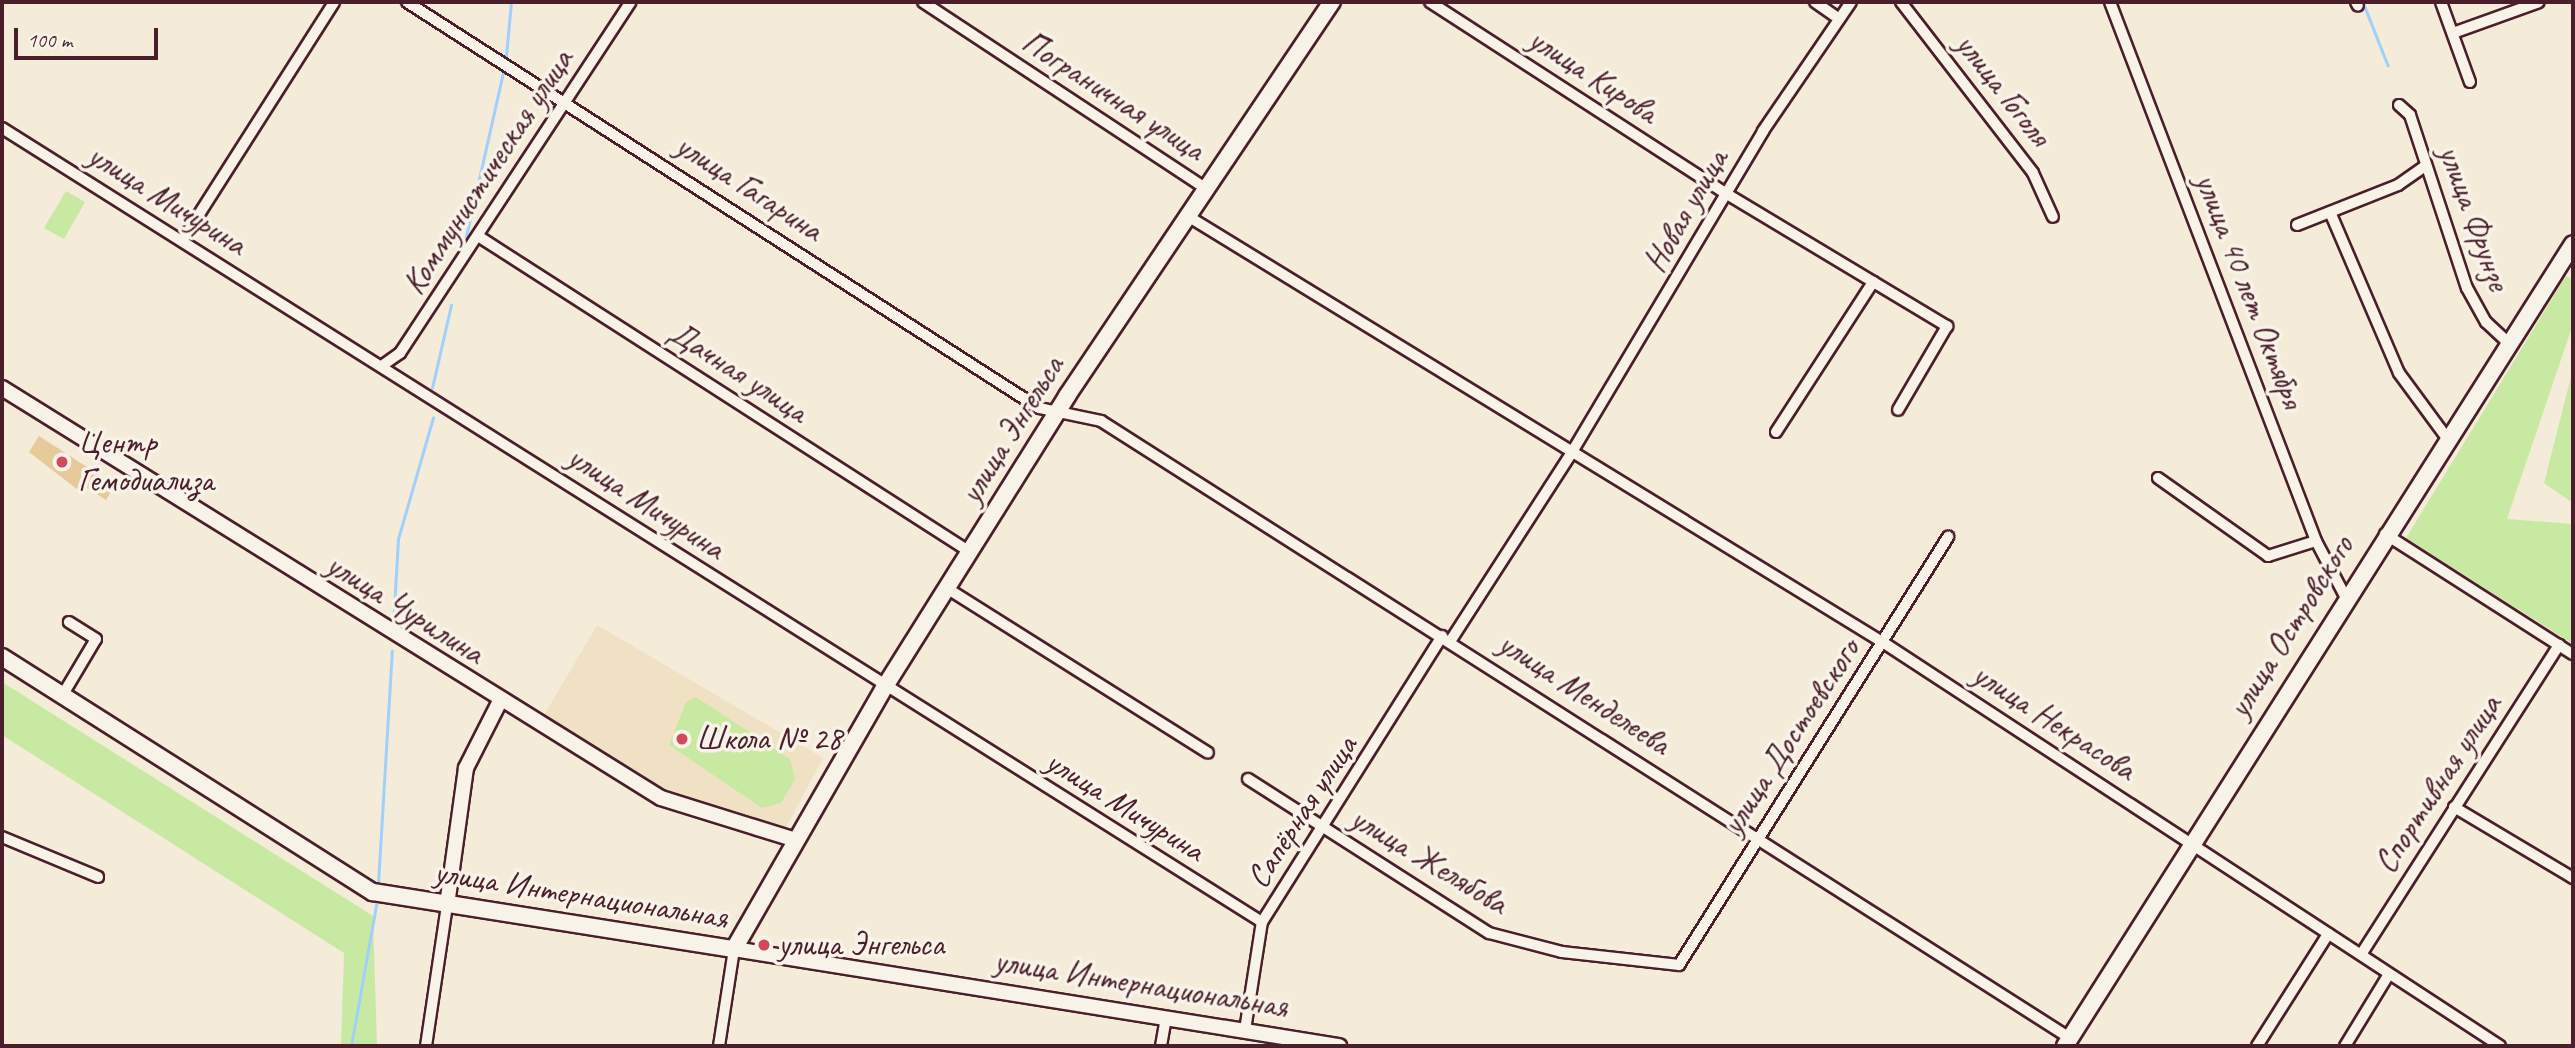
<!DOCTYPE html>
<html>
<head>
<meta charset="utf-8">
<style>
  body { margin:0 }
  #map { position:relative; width:2575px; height:1048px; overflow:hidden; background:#f4ebd8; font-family:Caveat,sans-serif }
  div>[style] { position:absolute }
  .built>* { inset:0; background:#f0e1c5 }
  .green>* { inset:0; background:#c8e9a1 }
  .stream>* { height:2.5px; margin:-1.25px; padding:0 1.25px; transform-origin:1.25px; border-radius:1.25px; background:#a0d1fc }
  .building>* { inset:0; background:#e6ca9a }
  .roads { filter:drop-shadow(2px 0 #4a1f2b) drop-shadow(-2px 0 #4a1f2b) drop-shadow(0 2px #4a1f2b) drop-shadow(0 -2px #4a1f2b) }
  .minor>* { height:10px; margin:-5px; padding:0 5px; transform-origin:5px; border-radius:5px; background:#f7f3e8 }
  .tertiary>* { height:14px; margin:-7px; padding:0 7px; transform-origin:7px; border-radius:7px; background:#f7f3e8 }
  .secondary>* { height:16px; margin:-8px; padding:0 8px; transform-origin:8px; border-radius:8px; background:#f7f3e8 }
  .dots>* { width:19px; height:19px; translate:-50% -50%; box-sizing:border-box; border:4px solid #f7f3e8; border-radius:50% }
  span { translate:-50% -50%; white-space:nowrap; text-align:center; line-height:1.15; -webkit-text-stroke:7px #f7f3e8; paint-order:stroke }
  .street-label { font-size:33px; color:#4a1f2b }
  .poi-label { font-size:33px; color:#4a1f2b }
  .left { translate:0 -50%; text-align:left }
  .frame { position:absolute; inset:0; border:4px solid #4a1f2b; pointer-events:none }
  .scale { position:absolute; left:14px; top:28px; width:144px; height:32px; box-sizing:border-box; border:4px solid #4a1f2b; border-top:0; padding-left:9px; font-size:21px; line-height:24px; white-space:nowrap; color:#4a1f2b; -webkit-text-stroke:5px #f7f3e8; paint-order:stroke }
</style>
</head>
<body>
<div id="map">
  <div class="built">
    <div style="clip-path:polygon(597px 625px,823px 758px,785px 829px,668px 795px,542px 719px)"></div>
  </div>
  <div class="green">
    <div style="clip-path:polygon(66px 191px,85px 202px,64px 239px,44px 228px)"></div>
    <div style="clip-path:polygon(2566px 276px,2573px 280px,2573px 324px,2507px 519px,2573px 524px,2573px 644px,2406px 538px)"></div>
    <div style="clip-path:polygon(2573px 369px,2573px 503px,2544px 483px)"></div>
    <div style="clip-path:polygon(2px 682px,373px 916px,377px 1046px,341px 1046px,344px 953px,2px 735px)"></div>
    <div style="clip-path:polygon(696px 697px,790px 759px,795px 779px,781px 803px,762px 808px,669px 745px,686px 702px)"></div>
  </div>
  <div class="stream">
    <div style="left:2363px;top:2px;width:68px;rotate:68.4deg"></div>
    <div style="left:506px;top:56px;width:54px;rotate:-84.7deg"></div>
    <div style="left:463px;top:250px;width:182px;rotate:-77.3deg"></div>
    <div style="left:432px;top:388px;width:85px;rotate:-77.1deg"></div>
    <div style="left:393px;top:626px;width:87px;rotate:-86.7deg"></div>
    <div style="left:398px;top:539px;width:126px;rotate:-73.9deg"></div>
    <div style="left:378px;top:884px;width:233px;rotate:-86.6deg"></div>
    <div style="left:351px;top:1046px;width:148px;rotate:-79.9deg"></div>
  </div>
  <div class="building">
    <div style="clip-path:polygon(39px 436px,115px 485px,106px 500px,81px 484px,78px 490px,29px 452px)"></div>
  </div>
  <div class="roads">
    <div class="minor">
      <div style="left:407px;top:2px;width:751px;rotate:32.72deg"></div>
      <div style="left:1039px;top:408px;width:63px;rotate:11.8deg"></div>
      <div style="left:1101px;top:421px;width:1149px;rotate:32.49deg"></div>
      <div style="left:923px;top:2px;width:336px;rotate:33.4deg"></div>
      <div style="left:1430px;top:2px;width:354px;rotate:32.9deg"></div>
      <div style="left:1727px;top:194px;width:257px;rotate:31deg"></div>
      <div style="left:1947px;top:326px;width:97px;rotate:120.3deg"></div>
      <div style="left:1815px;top:2px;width:24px;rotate:35deg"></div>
      <div style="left:1901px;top:2px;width:216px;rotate:52.3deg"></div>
      <div style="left:2033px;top:173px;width:48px;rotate:65.6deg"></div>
      <div style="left:2110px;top:2px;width:577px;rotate:69.08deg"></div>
      <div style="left:2316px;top:541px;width:62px;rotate:62.2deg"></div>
      <div style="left:2356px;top:2px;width:4px;rotate:63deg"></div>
      <div style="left:2441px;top:2px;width:85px;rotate:70.1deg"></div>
      <div style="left:2453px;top:33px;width:91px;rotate:-19.8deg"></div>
      <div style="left:2399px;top:105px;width:15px;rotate:42deg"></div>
      <div style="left:2410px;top:115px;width:182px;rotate:71.8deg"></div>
      <div style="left:2467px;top:288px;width:39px;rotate:61deg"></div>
      <div style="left:2486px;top:322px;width:33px;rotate:43deg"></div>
      <div style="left:2px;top:128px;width:1489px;rotate:32.22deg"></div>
      <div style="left:2330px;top:212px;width:175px;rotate:66.8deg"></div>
      <div style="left:2399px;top:373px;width:81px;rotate:53.6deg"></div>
      <div style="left:1186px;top:215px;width:819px;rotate:31.52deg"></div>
      <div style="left:1884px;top:643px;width:736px;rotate:33.19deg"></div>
      <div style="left:2297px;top:225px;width:109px;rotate:-21.6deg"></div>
      <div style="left:2398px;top:185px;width:33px;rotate:-35deg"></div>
      <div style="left:478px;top:236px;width:585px;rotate:32.71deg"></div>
      <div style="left:182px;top:241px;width:283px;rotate:-57.5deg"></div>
      <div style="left:383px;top:365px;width:21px;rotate:-35deg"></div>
      <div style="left:400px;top:353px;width:420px;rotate:-56.7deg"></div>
      <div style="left:1776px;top:432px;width:179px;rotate:-57.1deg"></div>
      <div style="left:2158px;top:478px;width:135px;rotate:35.3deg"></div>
      <div style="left:2268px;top:556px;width:50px;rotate:-17.4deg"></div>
      <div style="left:2385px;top:534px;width:223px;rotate:32.6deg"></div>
      <div style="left:948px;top:589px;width:307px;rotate:32.2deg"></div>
      <div style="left:1451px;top:640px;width:224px;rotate:-57.2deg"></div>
      <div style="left:1572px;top:452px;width:374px;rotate:-59.2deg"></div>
      <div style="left:1763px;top:131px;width:156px;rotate:-55.7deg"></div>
      <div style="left:62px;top:696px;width:66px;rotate:-59.2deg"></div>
      <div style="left:96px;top:639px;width:32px;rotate:-148deg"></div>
      <div style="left:1248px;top:779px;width:286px;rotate:32.6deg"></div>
      <div style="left:1489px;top:933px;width:75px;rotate:14.6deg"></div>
      <div style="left:1562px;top:952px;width:118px;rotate:6.3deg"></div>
      <div style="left:1679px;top:965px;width:506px;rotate:-57.85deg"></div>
      <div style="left:2454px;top:807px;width:139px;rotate:30.8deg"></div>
      <div style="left:2px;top:837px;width:104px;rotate:22.6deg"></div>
      <div style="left:2362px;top:953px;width:366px;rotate:-57.4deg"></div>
      <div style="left:1245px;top:1030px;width:109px;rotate:-81.1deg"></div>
      <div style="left:1262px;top:922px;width:338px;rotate:-57.8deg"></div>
      <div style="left:426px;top:1046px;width:143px;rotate:-81.5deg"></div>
      <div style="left:719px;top:1046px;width:98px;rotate:-81.2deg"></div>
      <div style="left:1161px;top:1046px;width:29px;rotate:-80deg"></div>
      <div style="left:2257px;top:1046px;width:133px;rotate:-57.6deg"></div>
      <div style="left:2345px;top:1046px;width:84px;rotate:-58.6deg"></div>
    </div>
    <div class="tertiary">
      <div style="left:2px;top:388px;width:776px;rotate:31.89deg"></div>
      <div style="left:661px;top:798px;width:141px;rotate:17.3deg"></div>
      <div style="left:447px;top:905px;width:138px;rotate:-82.1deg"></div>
      <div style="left:466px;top:768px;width:75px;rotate:-63.1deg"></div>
      <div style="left:734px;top:949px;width:613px;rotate:9.11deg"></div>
    </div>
    <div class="secondary">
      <div style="left:2px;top:657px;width:439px;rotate:32.4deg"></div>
      <div style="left:373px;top:892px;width:365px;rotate:9deg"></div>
      <div style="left:734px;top:949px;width:301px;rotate:-60.1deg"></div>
      <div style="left:884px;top:688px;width:345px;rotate:-57.9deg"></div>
      <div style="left:1067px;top:396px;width:475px;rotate:-56.1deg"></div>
      <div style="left:2065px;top:1046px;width:949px;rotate:-57.65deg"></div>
    </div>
  </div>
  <div class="dots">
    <div style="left:62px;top:462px;background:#d1495b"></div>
    <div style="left:682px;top:739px;background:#d1495b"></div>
    <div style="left:764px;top:945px;background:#d1495b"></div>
  </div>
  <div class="street-label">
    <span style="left:1593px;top:76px;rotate:33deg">улица Кирова</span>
    <span style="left:2003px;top:90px;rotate:52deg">улица Гоголя</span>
    <span style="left:1113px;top:96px;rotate:33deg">Пограничная улица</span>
    <span style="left:488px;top:172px;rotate:-57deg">Коммунистическая улица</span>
    <span style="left:749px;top:188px;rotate:33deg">улица Гагарина</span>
    <span style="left:167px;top:200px;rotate:32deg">улица Мичурина</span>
    <span style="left:1686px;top:211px;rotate:-60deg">Новая улица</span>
    <span style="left:2474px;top:218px;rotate:70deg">улица Фрунзе</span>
    <span style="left:2249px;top:291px;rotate:69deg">улица 40 лет Октября</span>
    <span style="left:738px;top:372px;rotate:33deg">Дачная улица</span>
    <span style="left:1012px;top:430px;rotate:-58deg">улица Энгельса</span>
    <span style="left:646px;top:503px;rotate:33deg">улица Мичурина</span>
    <span style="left:405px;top:609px;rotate:32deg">улица Чурилина</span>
    <span style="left:2291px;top:627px;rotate:-58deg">улица Островского</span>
    <span style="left:1584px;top:694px;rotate:33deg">улица Менделеева</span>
    <span style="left:2054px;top:722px;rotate:33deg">улица Некрасова</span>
    <span style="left:1791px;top:737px;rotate:-57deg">улица Достоевского</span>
    <span style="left:2438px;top:784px;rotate:-57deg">Спортивная улица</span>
    <span style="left:1125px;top:806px;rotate:32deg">улица Мичурина</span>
    <span style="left:1302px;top:812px;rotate:-57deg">Сапёрная улица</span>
    <span style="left:1429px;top:861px;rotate:31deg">улица Желябова</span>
    <span style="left:581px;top:895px;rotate:9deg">улица Интернациональная</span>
    <span style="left:1141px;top:984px;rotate:9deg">улица Интернациональная</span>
  </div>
  <div class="poi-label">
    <span class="left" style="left:78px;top:462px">Центр<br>Гемодиализа</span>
    <span class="left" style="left:696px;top:739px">Школа № 28</span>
    <span class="left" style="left:778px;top:945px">улица Энгельса</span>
  </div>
  <div class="frame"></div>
  <div class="scale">100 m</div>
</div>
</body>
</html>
